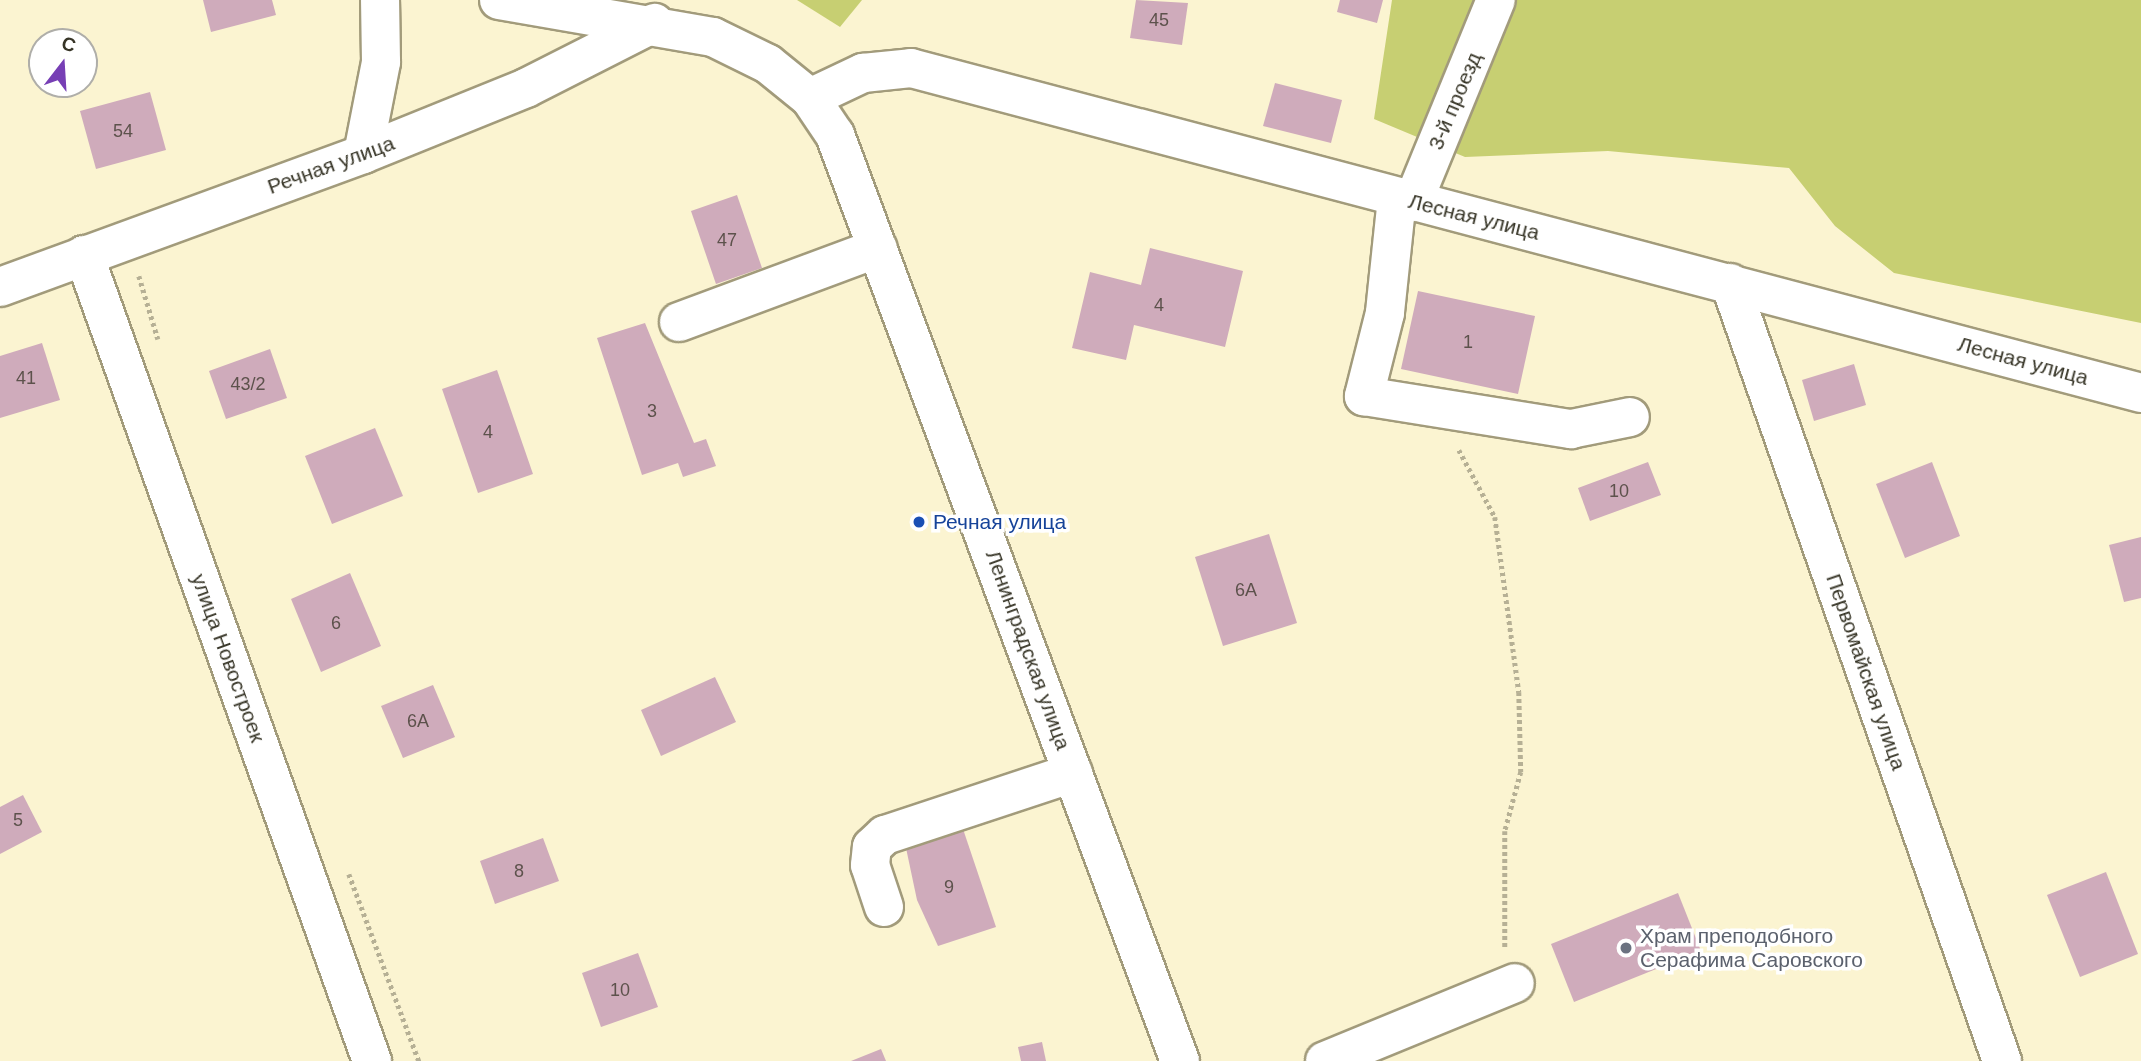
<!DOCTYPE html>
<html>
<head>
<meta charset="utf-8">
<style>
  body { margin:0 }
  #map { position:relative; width:2141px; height:1061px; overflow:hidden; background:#fbf4d1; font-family:Arial,sans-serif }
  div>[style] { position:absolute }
  .green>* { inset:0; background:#c7cf72 }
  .building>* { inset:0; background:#cfabbb }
  .path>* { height:4.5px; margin-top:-2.25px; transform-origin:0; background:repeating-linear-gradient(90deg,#b6b095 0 3.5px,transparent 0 7px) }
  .roads { filter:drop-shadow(2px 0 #a29b7b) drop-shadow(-2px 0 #a29b7b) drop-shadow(0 2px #a29b7b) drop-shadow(0 -2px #a29b7b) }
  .minor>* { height:38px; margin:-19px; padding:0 19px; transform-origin:19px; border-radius:19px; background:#fff }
  .major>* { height:38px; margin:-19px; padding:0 19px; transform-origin:19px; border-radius:19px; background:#fff }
  .dots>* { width:19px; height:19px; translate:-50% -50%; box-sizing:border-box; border:4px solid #fff; border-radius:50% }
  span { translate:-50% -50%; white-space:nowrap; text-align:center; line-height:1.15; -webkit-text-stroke:7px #fff; paint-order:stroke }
  .number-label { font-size:18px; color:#5d524c }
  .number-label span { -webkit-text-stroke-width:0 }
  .street-label { font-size:21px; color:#373527 }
  .transit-label { font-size:21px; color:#164399 }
  .left { translate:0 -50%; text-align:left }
  .worship-label { font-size:21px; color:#5b616d }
  .north { position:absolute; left:28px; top:28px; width:70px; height:70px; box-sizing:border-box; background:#fff; border:2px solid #afaea9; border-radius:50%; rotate:17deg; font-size:19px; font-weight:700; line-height:28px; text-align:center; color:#373527 }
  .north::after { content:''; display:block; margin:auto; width:24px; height:32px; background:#773fb5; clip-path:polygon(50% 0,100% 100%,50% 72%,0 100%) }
</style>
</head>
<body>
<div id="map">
  <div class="green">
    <div style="clip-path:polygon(797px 0,862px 0,840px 27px)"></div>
    <div style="clip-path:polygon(1392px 0,2141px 0,2141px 323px,1894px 273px,1835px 226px,1789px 168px,1608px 151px,1465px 157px,1374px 119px)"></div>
  </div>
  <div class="building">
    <div style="clip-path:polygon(203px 0,272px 0,276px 15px,211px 32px)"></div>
    <div style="clip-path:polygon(1136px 0,1188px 3px,1182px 45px,1130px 38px)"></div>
    <div style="clip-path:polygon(1340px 0,1383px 0,1377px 23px,1337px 12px)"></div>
    <div style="clip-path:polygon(1275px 83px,1342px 100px,1331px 143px,1263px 126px)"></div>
    <div style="clip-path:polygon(150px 92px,166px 150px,96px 169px,80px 111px)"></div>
    <div style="clip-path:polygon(737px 195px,762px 268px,716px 284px,691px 211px)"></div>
    <div style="clip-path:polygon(1150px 248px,1243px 271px,1225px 347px,1134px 325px,1126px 360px,1072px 348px,1090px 272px,1141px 285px)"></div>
    <div style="clip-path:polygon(1418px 291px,1535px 316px,1518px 394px,1401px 369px)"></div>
    <div style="clip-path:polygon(645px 323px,694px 443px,706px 439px,716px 466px,683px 477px,678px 463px,642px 475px,597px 338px)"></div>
    <div style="clip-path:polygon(42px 343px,60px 400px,0 418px,0 356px)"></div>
    <div style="clip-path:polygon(270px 349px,287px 398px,226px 419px,209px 371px)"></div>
    <div style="clip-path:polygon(1854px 364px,1866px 405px,1814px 421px,1802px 380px)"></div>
    <div style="clip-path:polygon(497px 370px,533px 474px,478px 493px,442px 389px)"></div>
    <div style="clip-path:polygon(375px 428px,403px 496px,332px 524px,305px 456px)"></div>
    <div style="clip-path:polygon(1648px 462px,1661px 495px,1590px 521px,1578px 488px)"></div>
    <div style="clip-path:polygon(1932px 462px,1960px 536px,1905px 558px,1876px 484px)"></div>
    <div style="clip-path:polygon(1269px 534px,1297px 623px,1223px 646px,1195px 557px)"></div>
    <div style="clip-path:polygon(2141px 537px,2141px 598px,2124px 602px,2109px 545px)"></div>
    <div style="clip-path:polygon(350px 573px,381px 646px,321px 672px,291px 599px)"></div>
    <div style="clip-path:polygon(715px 677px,736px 722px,661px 756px,641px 710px)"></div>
    <div style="clip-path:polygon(433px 685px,455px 737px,403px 758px,381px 706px)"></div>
    <div style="clip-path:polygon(23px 795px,42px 832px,0 854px,0 807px)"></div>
    <div style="clip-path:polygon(963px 829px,996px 927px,938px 946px,917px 900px,906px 848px)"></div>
    <div style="clip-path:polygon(543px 838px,559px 881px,495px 904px,480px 861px)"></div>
    <div style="clip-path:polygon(2106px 872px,2138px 954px,2080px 977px,2047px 895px)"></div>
    <div style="clip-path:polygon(1678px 893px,1701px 951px,1574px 1002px,1551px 944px)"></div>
    <div style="clip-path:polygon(638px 953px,658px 1007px,601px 1027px,582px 973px)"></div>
    <div style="clip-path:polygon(1042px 1042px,1046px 1061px,1021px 1061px,1018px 1047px)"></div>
    <div style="clip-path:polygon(881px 1049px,886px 1061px,851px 1061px)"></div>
  </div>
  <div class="path">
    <div style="left:139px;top:276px;width:66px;rotate:73.2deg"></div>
    <div style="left:1459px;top:450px;width:76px;rotate:61.8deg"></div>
    <div style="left:1495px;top:517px;width:177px;rotate:82.2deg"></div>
    <div style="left:1519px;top:692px;width:80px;rotate:88.6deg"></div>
    <div style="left:1521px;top:772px;width:61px;rotate:105.2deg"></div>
    <div style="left:1505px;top:831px;width:118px;rotate:90deg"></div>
    <div style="left:349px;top:874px;width:200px;rotate:69.5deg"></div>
  </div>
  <div class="roads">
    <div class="minor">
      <div style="left:810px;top:98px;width:59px;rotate:-25.3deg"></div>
      <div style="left:863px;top:73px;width:48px;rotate:-5.9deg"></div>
      <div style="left:911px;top:68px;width:1272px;rotate:14.8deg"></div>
      <div style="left:363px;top:154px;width:94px;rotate:-78.9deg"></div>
      <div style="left:381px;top:62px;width:62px;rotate:-90.9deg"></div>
      <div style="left:1397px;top:198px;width:116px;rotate:96deg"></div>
      <div style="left:1385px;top:313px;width:86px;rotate:104.2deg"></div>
      <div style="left:1364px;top:396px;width:210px;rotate:9.1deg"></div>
      <div style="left:1571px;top:429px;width:60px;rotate:-11.5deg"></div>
      <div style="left:1413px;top:202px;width:218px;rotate:-67.7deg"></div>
      <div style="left:84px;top:255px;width:856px;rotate:70.34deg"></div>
      <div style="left:1730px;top:283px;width:824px;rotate:70.73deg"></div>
      <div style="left:0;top:287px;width:387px;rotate:-20.1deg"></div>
      <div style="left:363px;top:154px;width:176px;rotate:-22deg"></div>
      <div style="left:526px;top:88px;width:144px;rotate:-26.9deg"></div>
      <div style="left:679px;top:322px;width:212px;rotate:-20.4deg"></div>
      <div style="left:884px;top:907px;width:44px;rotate:-108.4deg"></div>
      <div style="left:870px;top:865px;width:18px;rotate:-84deg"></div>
      <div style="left:872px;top:847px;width:18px;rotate:-43deg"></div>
      <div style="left:885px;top:835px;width:198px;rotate:-18.3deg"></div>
      <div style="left:1325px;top:1061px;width:205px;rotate:-22.3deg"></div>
    </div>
    <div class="major">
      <div style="left:499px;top:0;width:217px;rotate:9.8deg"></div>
      <div style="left:713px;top:37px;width:61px;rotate:26.1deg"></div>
      <div style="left:768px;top:64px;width:54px;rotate:39deg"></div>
      <div style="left:810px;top:98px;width:45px;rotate:56deg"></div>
      <div style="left:835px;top:135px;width:988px;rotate:69.57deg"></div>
    </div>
  </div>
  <div class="dots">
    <div style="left:919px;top:522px;background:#1a4fb4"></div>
    <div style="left:1626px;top:948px;background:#6b7280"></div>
  </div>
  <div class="number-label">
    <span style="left:1159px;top:20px">45</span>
    <span style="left:123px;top:131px">54</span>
    <span style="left:727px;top:240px">47</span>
    <span style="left:1159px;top:305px">4</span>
    <span style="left:1468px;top:342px">1</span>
    <span style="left:26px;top:378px">41</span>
    <span style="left:248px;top:384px">43/2</span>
    <span style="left:652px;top:411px">3</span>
    <span style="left:488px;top:432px">4</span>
    <span style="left:1619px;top:491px">10</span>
    <span style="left:1246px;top:590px">6А</span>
    <span style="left:336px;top:623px">6</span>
    <span style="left:418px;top:721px">6А</span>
    <span style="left:18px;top:820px">5</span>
    <span style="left:519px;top:871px">8</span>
    <span style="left:949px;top:887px">9</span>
    <span style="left:620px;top:990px">10</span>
  </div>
  <div class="street-label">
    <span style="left:1455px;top:101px;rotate:-67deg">3-й проезд</span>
    <span style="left:331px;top:165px;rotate:-20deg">Речная улица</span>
    <span style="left:1474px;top:217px;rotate:14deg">Лесная улица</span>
    <span style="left:2023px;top:361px;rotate:15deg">Лесная улица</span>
    <span style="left:1028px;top:650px;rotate:70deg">Ленинградская улица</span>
    <span style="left:228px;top:658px;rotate:70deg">улица Новостроек</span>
    <span style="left:1866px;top:672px;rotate:71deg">Первомайская улица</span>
  </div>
  <div class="transit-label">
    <span class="left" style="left:933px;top:522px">Речная улица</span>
  </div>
  <div class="worship-label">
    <span class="left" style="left:1640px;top:948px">Храм преподобного<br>Серафима Саровского</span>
  </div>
  <div class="north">С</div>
</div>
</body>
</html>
